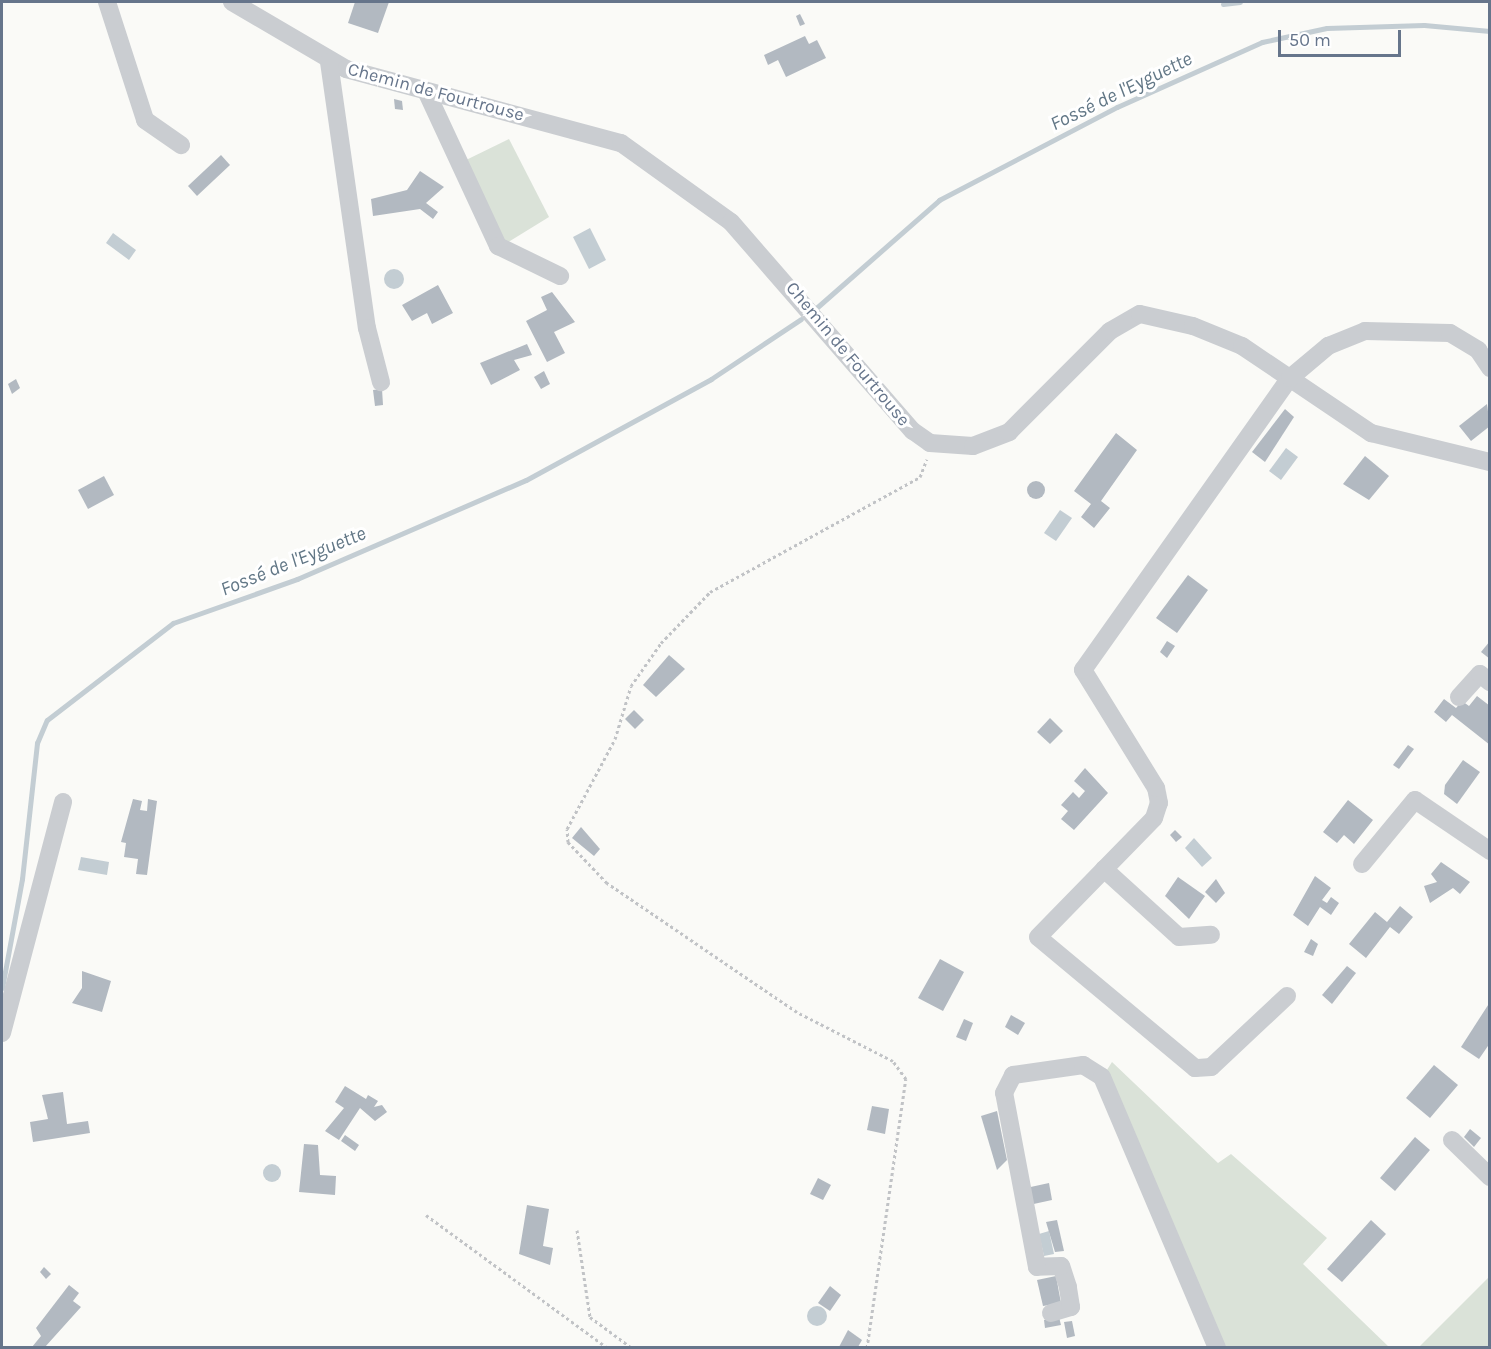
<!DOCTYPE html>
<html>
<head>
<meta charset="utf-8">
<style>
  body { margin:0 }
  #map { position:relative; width:1491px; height:1349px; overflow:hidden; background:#fafaf7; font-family:Karla,sans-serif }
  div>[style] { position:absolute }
  .green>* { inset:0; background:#dae2d8 }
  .water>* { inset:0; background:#c3cdd3 }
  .round { border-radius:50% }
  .stream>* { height:5px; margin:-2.5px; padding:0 2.5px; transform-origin:2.5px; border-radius:2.5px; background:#c3cdd3 }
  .building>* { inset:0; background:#b2b9c1 }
  .path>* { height:3px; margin-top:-1.5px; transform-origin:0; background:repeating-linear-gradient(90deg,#c1c3c6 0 3px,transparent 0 6px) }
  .minor>* { height:18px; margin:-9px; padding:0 9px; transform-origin:9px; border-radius:9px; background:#cacdd1 }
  span { translate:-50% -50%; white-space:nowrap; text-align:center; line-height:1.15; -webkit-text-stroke:6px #fff; paint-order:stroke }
  .street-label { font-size:18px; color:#66758b }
  .water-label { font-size:20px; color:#627786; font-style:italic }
  .frame { position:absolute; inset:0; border:3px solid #66758b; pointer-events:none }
  .scale { position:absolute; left:1278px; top:30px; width:123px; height:27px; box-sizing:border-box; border:3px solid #66758b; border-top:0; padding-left:8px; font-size:18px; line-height:21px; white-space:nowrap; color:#66758b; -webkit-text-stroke:4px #fff; paint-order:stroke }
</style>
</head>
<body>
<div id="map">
  <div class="green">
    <div style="clip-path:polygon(509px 139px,549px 217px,505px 244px,464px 161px)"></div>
    <div style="clip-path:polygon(1112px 1062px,1218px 1163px,1231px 1154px,1327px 1238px,1303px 1264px,1389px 1347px,1224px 1347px,1105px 1073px)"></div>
    <div style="clip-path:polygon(1489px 1277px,1489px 1347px,1419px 1347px)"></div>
  </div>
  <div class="water">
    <div style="clip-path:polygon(590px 228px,606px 260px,589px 269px,573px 237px)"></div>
    <div style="clip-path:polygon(113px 233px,136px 250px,129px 260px,106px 243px)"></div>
    <div class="round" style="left:384px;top:269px;width:20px;height:20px"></div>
    <div style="clip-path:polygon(1286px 448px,1298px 457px,1281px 480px,1269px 471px)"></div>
    <div style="clip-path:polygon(1060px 510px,1072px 518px,1056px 541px,1044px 533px)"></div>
    <div style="clip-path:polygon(1194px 838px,1212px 858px,1202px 867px,1185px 848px)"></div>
    <div style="clip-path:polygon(81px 857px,109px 862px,107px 875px,78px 870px)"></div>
    <div class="round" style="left:263px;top:1164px;width:18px;height:18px"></div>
    <div style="clip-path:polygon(1049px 1231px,1054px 1254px,1044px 1256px,1039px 1234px)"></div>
    <div class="round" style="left:807px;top:1306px;width:20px;height:20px"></div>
  </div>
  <div class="stream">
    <div style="left:1223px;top:4px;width:17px;rotate:-7deg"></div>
    <div style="left:814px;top:310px;width:167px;rotate:-41.3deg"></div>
    <div style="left:939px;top:200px;width:201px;rotate:-27.6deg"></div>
    <div style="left:1117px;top:107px;width:159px;rotate:-24.1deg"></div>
    <div style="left:1262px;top:42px;width:66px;rotate:-12.2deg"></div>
    <div style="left:1327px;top:28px;width:97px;rotate:-1.8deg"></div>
    <div style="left:1424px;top:25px;width:66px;rotate:5.2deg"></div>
    <div style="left:2px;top:988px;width:111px;rotate:-79.6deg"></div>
    <div style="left:22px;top:879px;width:137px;rotate:-83.7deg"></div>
    <div style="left:37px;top:743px;width:25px;rotate:-67deg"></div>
    <div style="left:47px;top:720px;width:159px;rotate:-37.6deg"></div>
    <div style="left:173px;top:623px;width:132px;rotate:-19.5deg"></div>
    <div style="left:297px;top:579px;width:249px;rotate:-23.4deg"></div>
    <div style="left:526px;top:480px;width:211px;rotate:-28.6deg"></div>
    <div style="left:711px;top:379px;width:108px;rotate:-33.7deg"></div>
  </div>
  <div class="building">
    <div style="clip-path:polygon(355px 2px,389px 2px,378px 33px,348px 23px)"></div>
    <div style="clip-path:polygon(800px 14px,805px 24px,800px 26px,796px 16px)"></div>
    <div style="clip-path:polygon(805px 36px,809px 44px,817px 40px,826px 58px,786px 77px,778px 60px,768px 65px,764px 55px)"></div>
    <div style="clip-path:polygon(394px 99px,402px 101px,403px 110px,395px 109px)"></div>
    <div style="clip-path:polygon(221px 155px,230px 165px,197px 196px,188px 186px)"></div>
    <div style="clip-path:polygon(420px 171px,444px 187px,426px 203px,438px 212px,433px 219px,420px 209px,373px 216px,371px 199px,407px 190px)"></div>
    <div style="clip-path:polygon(438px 285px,453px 313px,432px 324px,427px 313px,412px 321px,402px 305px)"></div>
    <div style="clip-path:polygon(552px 292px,575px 322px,554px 332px,565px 353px,547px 362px,526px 321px,547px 310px,541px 297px)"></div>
    <div style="clip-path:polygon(527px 344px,532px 355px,514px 360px,520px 370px,491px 385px,480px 363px)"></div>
    <div style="clip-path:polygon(544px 371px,550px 384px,541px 389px,534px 377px)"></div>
    <div style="clip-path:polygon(16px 379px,20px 388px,12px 394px,8px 384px)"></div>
    <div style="clip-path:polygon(382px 389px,383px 405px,375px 406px,373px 390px)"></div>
    <div style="clip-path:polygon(1487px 404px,1490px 426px,1471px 441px,1459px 426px)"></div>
    <div style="clip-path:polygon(1285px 409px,1294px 417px,1265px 462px,1252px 452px)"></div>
    <div style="clip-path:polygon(1116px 433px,1137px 450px,1101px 501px,1110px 508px,1094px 528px,1081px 517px,1091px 504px,1074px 491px)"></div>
    <div style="clip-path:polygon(1365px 456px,1389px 476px,1369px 500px,1343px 484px)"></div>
    <div style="clip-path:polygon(104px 476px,114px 495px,88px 509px,78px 490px)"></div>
    <div class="round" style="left:1027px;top:481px;width:18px;height:18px"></div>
    <div style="clip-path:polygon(1188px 575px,1208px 590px,1177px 633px,1156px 618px)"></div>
    <div style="clip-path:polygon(1167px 641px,1175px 646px,1167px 658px,1160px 652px)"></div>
    <div style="clip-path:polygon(1490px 641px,1490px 659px,1481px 652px)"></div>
    <div style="clip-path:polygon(669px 655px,685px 669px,656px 697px,643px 685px)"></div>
    <div style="clip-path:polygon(1477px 696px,1490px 706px,1490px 745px,1452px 715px,1446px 722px,1434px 712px,1444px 699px,1456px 708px,1462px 701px,1469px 706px)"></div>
    <div style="clip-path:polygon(634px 710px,644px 720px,635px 729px,625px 719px)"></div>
    <div style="clip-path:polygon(1050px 718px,1063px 731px,1050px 744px,1037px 732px)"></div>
    <div style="clip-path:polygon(1408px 745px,1414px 749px,1399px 769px,1393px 765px)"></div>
    <div style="clip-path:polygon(1463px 760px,1480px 772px,1457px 804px,1444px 794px,1445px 785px)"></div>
    <div style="clip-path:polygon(1085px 768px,1108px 793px,1074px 830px,1061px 819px,1068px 811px,1061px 805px,1073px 792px,1079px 798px,1085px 791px,1074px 781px)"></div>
    <div style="clip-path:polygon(133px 799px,142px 801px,140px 810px,147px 811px,148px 799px,157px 801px,147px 875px,136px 874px,138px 859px,124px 857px,126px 843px,121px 842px)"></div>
    <div style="clip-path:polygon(1348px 800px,1373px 820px,1354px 844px,1344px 835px,1337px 843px,1323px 832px)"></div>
    <div style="clip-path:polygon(581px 827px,600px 849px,594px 856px,572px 838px)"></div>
    <div style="clip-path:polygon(1175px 830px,1182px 837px,1176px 842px,1170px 835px)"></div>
    <div style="clip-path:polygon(1441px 862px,1470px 882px,1460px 894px,1453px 888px,1430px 903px,1424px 886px,1437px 882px,1431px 874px)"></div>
    <div style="clip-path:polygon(1315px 876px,1331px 888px,1322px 900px,1327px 903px,1331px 897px,1339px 903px,1331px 915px,1320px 907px,1308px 926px,1293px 915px)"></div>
    <div style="clip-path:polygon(1178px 877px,1205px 896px,1189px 919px,1165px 896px)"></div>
    <div style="clip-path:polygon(1216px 879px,1225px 893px,1216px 903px,1205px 892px)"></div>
    <div style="clip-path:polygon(1400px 906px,1413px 917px,1399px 934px,1390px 927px,1366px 958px,1349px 944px,1375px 912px,1387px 922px)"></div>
    <div style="clip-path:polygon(1311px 939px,1318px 944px,1313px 956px,1304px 952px)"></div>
    <div style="clip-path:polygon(940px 959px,964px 972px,943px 1011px,918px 998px)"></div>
    <div style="clip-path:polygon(1347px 966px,1356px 973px,1332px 1004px,1322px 995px)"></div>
    <div style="clip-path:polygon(82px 971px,111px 981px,102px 1012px,72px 1003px,82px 988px)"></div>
    <div style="clip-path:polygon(1490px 1002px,1490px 1043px,1479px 1059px,1461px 1047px)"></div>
    <div style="clip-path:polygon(1011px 1015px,1025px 1023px,1018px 1035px,1005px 1027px)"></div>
    <div style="clip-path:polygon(964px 1019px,973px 1023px,966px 1041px,956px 1037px)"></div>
    <div style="clip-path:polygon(1434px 1065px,1458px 1085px,1430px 1118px,1406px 1098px)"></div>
    <div style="clip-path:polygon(345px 1086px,366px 1099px,368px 1095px,378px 1101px,374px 1107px,382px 1105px,387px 1112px,375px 1121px,360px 1108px,339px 1140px,325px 1131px,344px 1108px,335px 1102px)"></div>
    <div style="clip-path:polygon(63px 1092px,67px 1124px,88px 1121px,90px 1133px,33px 1142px,30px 1122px,48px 1119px,42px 1095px)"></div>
    <div style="clip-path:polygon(872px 1106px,889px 1109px,885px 1134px,867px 1130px)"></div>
    <div style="clip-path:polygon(997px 1111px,1007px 1160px,997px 1170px,981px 1116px)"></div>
    <div style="clip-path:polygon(1470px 1129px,1481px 1138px,1474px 1147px,1464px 1137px)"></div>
    <div style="clip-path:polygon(345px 1135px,359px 1145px,355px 1151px,341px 1141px)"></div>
    <div style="clip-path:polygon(1415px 1137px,1430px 1150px,1395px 1191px,1380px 1178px)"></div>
    <div style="clip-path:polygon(304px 1144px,318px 1145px,320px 1175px,336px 1176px,335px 1195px,299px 1192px)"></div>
    <div style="clip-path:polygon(818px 1178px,831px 1185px,823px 1200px,810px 1194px)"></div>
    <div style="clip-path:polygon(1049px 1183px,1052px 1200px,1029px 1205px,1026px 1188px)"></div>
    <div style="clip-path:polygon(527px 1205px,549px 1209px,543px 1246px,553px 1248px,550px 1265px,519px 1254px)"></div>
    <div style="clip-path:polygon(1057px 1220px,1064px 1251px,1055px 1252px,1046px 1222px)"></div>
    <div style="clip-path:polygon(1371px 1220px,1386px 1234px,1342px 1282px,1327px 1269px)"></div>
    <div style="clip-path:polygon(44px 1267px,51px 1274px,46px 1279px,40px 1272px)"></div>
    <div style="clip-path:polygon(1056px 1276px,1061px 1303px,1043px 1306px,1037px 1280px)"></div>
    <div style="clip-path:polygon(69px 1285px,79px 1293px,73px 1301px,81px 1307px,45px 1347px,32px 1347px,41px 1336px,36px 1328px)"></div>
    <div style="clip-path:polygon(830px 1286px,841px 1295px,830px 1311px,818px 1303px)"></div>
    <div style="clip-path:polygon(1059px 1317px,1061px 1325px,1045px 1328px,1044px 1320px)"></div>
    <div style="clip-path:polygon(1072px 1321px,1075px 1336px,1067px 1338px,1064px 1322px)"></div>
    <div style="clip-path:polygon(848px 1330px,862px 1340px,858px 1347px,839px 1347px)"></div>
  </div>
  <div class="path">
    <div style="left:426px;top:1215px;width:225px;rotate:36.2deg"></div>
    <div style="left:577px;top:1230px;width:88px;rotate:81.5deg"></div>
    <div style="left:590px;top:1317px;width:52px;rotate:36.4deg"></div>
    <div style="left:867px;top:1348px;width:272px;rotate:-81.8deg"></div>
    <div style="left:906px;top:1079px;width:22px;rotate:-126deg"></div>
    <div style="left:893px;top:1061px;width:108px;rotate:-153deg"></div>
    <div style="left:797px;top:1012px;width:230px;rotate:-145.8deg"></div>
    <div style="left:607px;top:883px;width:57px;rotate:-133.6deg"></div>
    <div style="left:568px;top:842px;width:13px;rotate:-94deg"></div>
    <div style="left:567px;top:829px;width:102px;rotate:-61.9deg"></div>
    <div style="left:615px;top:739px;width:55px;rotate:-73.2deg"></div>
    <div style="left:631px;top:686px;width:52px;rotate:-55.1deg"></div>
    <div style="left:661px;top:643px;width:71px;rotate:-46.1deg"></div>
    <div style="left:710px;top:592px;width:239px;rotate:-28.7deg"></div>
    <div style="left:920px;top:477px;width:19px;rotate:-69deg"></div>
  </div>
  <div class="minor">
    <div style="left:107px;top:2px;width:124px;rotate:72.1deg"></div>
    <div style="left:145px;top:120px;width:44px;rotate:34.8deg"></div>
    <div style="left:232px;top:2px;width:132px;rotate:30.4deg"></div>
    <div style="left:346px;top:69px;width:285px;rotate:15.1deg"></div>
    <div style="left:621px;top:143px;width:135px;rotate:35.7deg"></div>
    <div style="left:731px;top:222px;width:277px;rotate:49deg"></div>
    <div style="left:913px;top:431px;width:21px;rotate:35deg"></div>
    <div style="left:930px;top:443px;width:43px;rotate:4deg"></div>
    <div style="left:973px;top:446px;width:39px;rotate:-21deg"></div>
    <div style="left:1009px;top:432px;width:143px;rotate:-45deg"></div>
    <div style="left:1110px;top:331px;width:34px;rotate:-30deg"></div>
    <div style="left:1140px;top:314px;width:54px;rotate:12.8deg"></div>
    <div style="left:1193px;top:326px;width:53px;rotate:22.2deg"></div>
    <div style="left:1242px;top:346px;width:156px;rotate:34deg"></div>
    <div style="left:1371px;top:433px;width:122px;rotate:13.7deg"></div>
    <div style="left:329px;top:62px;width:269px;rotate:81.9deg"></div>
    <div style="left:367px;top:328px;width:56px;rotate:75.5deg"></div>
    <div style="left:427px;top:93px;width:169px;rotate:65.1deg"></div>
    <div style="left:498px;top:246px;width:69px;rotate:25.8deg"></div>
    <div style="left:1459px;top:697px;width:31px;rotate:-48deg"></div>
    <div style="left:1480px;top:674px;width:13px;rotate:39deg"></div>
    <div style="left:1362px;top:864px;width:83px;rotate:-50.4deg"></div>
    <div style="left:1415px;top:800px;width:91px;rotate:34.2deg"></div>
    <div style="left:1104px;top:869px;width:101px;rotate:42.2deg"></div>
    <div style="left:1179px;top:937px;width:32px;rotate:-4deg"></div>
    <div style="left:1287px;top:996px;width:104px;rotate:136.9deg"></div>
    <div style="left:1211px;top:1067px;width:16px;rotate:176deg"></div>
    <div style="left:1195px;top:1068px;width:204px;rotate:-140.2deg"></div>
    <div style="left:1038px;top:937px;width:166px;rotate:-45.7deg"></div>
    <div style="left:1154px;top:818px;width:16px;rotate:-72deg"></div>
    <div style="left:1159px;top:803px;width:15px;rotate:-101deg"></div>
    <div style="left:1156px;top:788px;width:139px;rotate:-121.7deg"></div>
    <div style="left:1083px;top:670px;width:358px;rotate:-54.7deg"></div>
    <div style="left:1290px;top:378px;width:50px;rotate:-40.1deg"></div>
    <div style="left:1328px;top:346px;width:40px;rotate:-22deg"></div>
    <div style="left:1365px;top:331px;width:85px;rotate:1.3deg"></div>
    <div style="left:1450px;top:333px;width:33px;rotate:31deg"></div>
    <div style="left:1478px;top:350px;width:22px;rotate:56deg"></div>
    <div style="left:2px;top:1033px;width:239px;rotate:-75.2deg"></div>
    <div style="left:1452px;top:1140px;width:53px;rotate:44.2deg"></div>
    <div style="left:1051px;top:1313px;width:21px;rotate:-17deg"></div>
    <div style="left:1071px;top:1307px;width:20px;rotate:-99deg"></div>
    <div style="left:1068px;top:1287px;width:22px;rotate:-108deg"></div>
    <div style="left:1061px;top:1266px;width:24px;rotate:178deg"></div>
    <div style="left:1037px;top:1267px;width:177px;rotate:-100.7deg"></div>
    <div style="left:1004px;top:1093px;width:20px;rotate:-63deg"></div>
    <div style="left:1013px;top:1075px;width:71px;rotate:-8.1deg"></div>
    <div style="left:1083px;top:1065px;width:22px;rotate:32deg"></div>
    <div style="left:1102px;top:1077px;width:294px;rotate:67deg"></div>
  </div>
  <div class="street-label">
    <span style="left:436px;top:92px;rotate:15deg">Chemin de Fourtrouse</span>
    <span style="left:848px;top:354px;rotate:50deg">Chemin de Fourtrouse</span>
  </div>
  <div class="water-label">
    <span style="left:1121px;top:91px;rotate:-26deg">Fossé de l'Eyguette</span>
    <span style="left:293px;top:561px;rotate:-22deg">Fossé de l'Eyguette</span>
  </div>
  <div class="frame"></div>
  <div class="scale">50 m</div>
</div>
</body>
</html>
